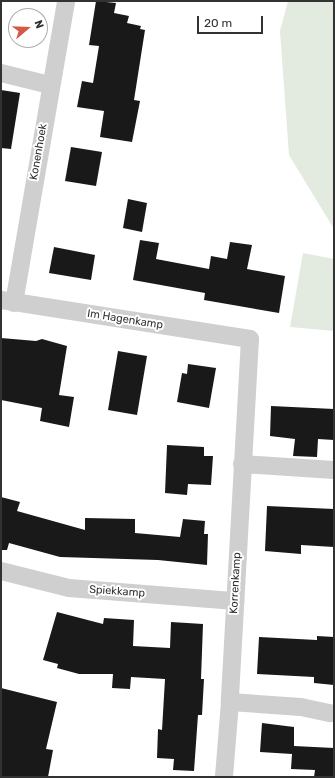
<!DOCTYPE html>
<html>
<head>
<meta charset="utf-8">
<style>
  body { margin:0 }
  #map { position:relative; width:335px; height:778px; overflow:hidden; background:#fff; font-family:Rubik,sans-serif }
  div>[style] { position:absolute }
  .green>* { inset:0; background:#e3eadf }
  .building>* { inset:0; background:#191919 }
  .minor>* { height:18px; margin:-9px; padding:0 9px; transform-origin:9px; border-radius:9px; background:#cfcfcf }
  span { translate:-50% -50%; white-space:nowrap; text-align:center; line-height:1.15; -webkit-text-stroke:4px #fff; paint-order:stroke }
  .street-label { font-size:11px; color:#323232 }
  .frame { position:absolute; inset:0; border:2px solid #323232; pointer-events:none }
  .north { position:absolute; left:8px; top:8px; width:40px; height:40px; box-sizing:border-box; background:#fff; border:1px solid #adadad; border-radius:50%; rotate:71deg; font-size:11px; font-weight:700; line-height:16px; text-align:center; color:#323232 }
  .north::after { content:''; display:block; margin:auto; width:14px; height:18px; background:#d65847; clip-path:polygon(50% 0,100% 100%,50% 72%,0 100%) }
  .scale { position:absolute; left:197px; top:16px; width:66px; height:18px; box-sizing:border-box; border:2px solid #323232; border-top:0; padding-left:5px; font-size:12px; line-height:14px; white-space:nowrap; color:#323232; -webkit-text-stroke:3px #fff; paint-order:stroke }
</style>
</head>
<body>
<div id="map">
  <div class="green">
    <div style="clip-path:polygon(288px 1px,334px 1px,334px 229px,289px 155px,280px 31px)"></div>
    <div style="clip-path:polygon(303px 253px,334px 259px,334px 331px,290px 327px)"></div>
  </div>
  <div class="building">
    <div style="clip-path:polygon(96px 1px,116px 3px,114px 13px,129px 16px,127px 23px,141px 26px,140px 29px,145px 30px,134px 100px,140px 101px,132px 142px,100px 137px,104px 111px,77px 107px,82px 81px,93px 83px,99px 46px,89px 45px)"></div>
    <div style="clip-path:polygon(1px 90px,20px 93px,11px 149px,1px 148px)"></div>
    <div style="clip-path:polygon(71px 147px,102px 152px,96px 186px,65px 181px)"></div>
    <div style="clip-path:polygon(128px 199px,147px 203px,142px 232px,123px 228px)"></div>
    <div style="clip-path:polygon(140px 240px,159px 243px,156px 259px,209px 269px,211px 256px,227px 259px,230px 242px,252px 245px,247px 269px,285px 276px,279px 313px,204px 300px,205px 293px,133px 280px)"></div>
    <div style="clip-path:polygon(54px 247px,95px 255px,91px 280px,49px 273px)"></div>
    <div style="clip-path:polygon(1px 338px,36px 341px,42px 339px,67px 346px,59px 395px,74px 397px,69px 427px,40px 421px,42px 408px,1px 400px)"></div>
    <div style="clip-path:polygon(118px 351px,147px 356px,137px 415px,108px 410px)"></div>
    <div style="clip-path:polygon(188px 364px,216px 368px,209px 408px,177px 402px,182px 373px,187px 374px)"></div>
    <div style="clip-path:polygon(271px 406px,334px 409px,334px 440px,318px 439px,317px 457px,293px 456px,295px 439px,270px 436px)"></div>
    <div style="clip-path:polygon(167px 445px,204px 447px,204px 456px,213px 456px,211px 485px,188px 484px,187px 495px,165px 493px)"></div>
    <div style="clip-path:polygon(1px 497px,20px 502px,17px 511px,85px 530px,85px 518px,135px 519px,135px 533px,180px 537px,183px 519px,205px 521px,204px 534px,208px 534px,207px 565px,158px 560px,60px 557px,9px 543px,7px 550px,1px 550px)"></div>
    <div style="clip-path:polygon(267px 506px,334px 509px,334px 547px,301px 545px,301px 554px,265px 551px)"></div>
    <div style="clip-path:polygon(57px 612px,103px 624px,104px 618px,134px 620px,133px 646px,170px 648px,171px 622px,203px 624px,201px 679px,204px 679px,202px 715px,198px 715px,194px 771px,173px 770px,174px 759px,157px 758px,158px 729px,162px 730px,165px 679px,131px 677px,130px 689px,112px 688px,113px 674px,79px 674px,57px 668px,58px 664px,43px 660px)"></div>
    <div style="clip-path:polygon(317px 636px,334px 637px,334px 685px,314px 683px,314px 677px,257px 674px,259px 637px,317px 640px)"></div>
    <div style="clip-path:polygon(1px 688px,57px 702px,46px 749px,53px 750px,48px 777px,1px 777px)"></div>
    <div style="clip-path:polygon(262px 723px,294px 727px,294px 746px,334px 748px,334px 777px,314px 777px,315px 770px,291px 769px,292px 754px,260px 752px)"></div>
  </div>
  <div class="minor">
    <div style="left:1px;top:73px;width:50px;rotate:13.8deg"></div>
    <div style="left:1px;top:300px;width:252px;rotate:8.9deg"></div>
    <div style="left:250px;top:339px;width:364px;rotate:93.2deg"></div>
    <div style="left:230px;top:702px;width:75px;rotate:94.6deg"></div>
    <div style="left:14px;top:303px;width:306px;rotate:-80.2deg"></div>
    <div style="left:242px;top:464px;width:92px;rotate:3.7deg"></div>
    <div style="left:1px;top:571px;width:70px;rotate:14deg"></div>
    <div style="left:69px;top:588px;width:167px;rotate:4.5deg"></div>
    <div style="left:230px;top:702px;width:71px;rotate:4deg"></div>
    <div style="left:301px;top:707px;width:30px;rotate:12deg"></div>
  </div>
  <div class="street-label">
    <span style="left:39px;top:152px;rotate:-80deg">Konenhoek</span>
    <span style="left:125px;top:320px;rotate:9deg">Im Hagenkamp</span>
    <span style="left:236px;top:583px;rotate:-87deg">Korrenkamp</span>
    <span style="left:117px;top:592px;rotate:4deg">Spiekkamp</span>
  </div>
  <div class="frame"></div>
  <div class="north">N</div>
  <div class="scale">20 m</div>
</div>
</body>
</html>
